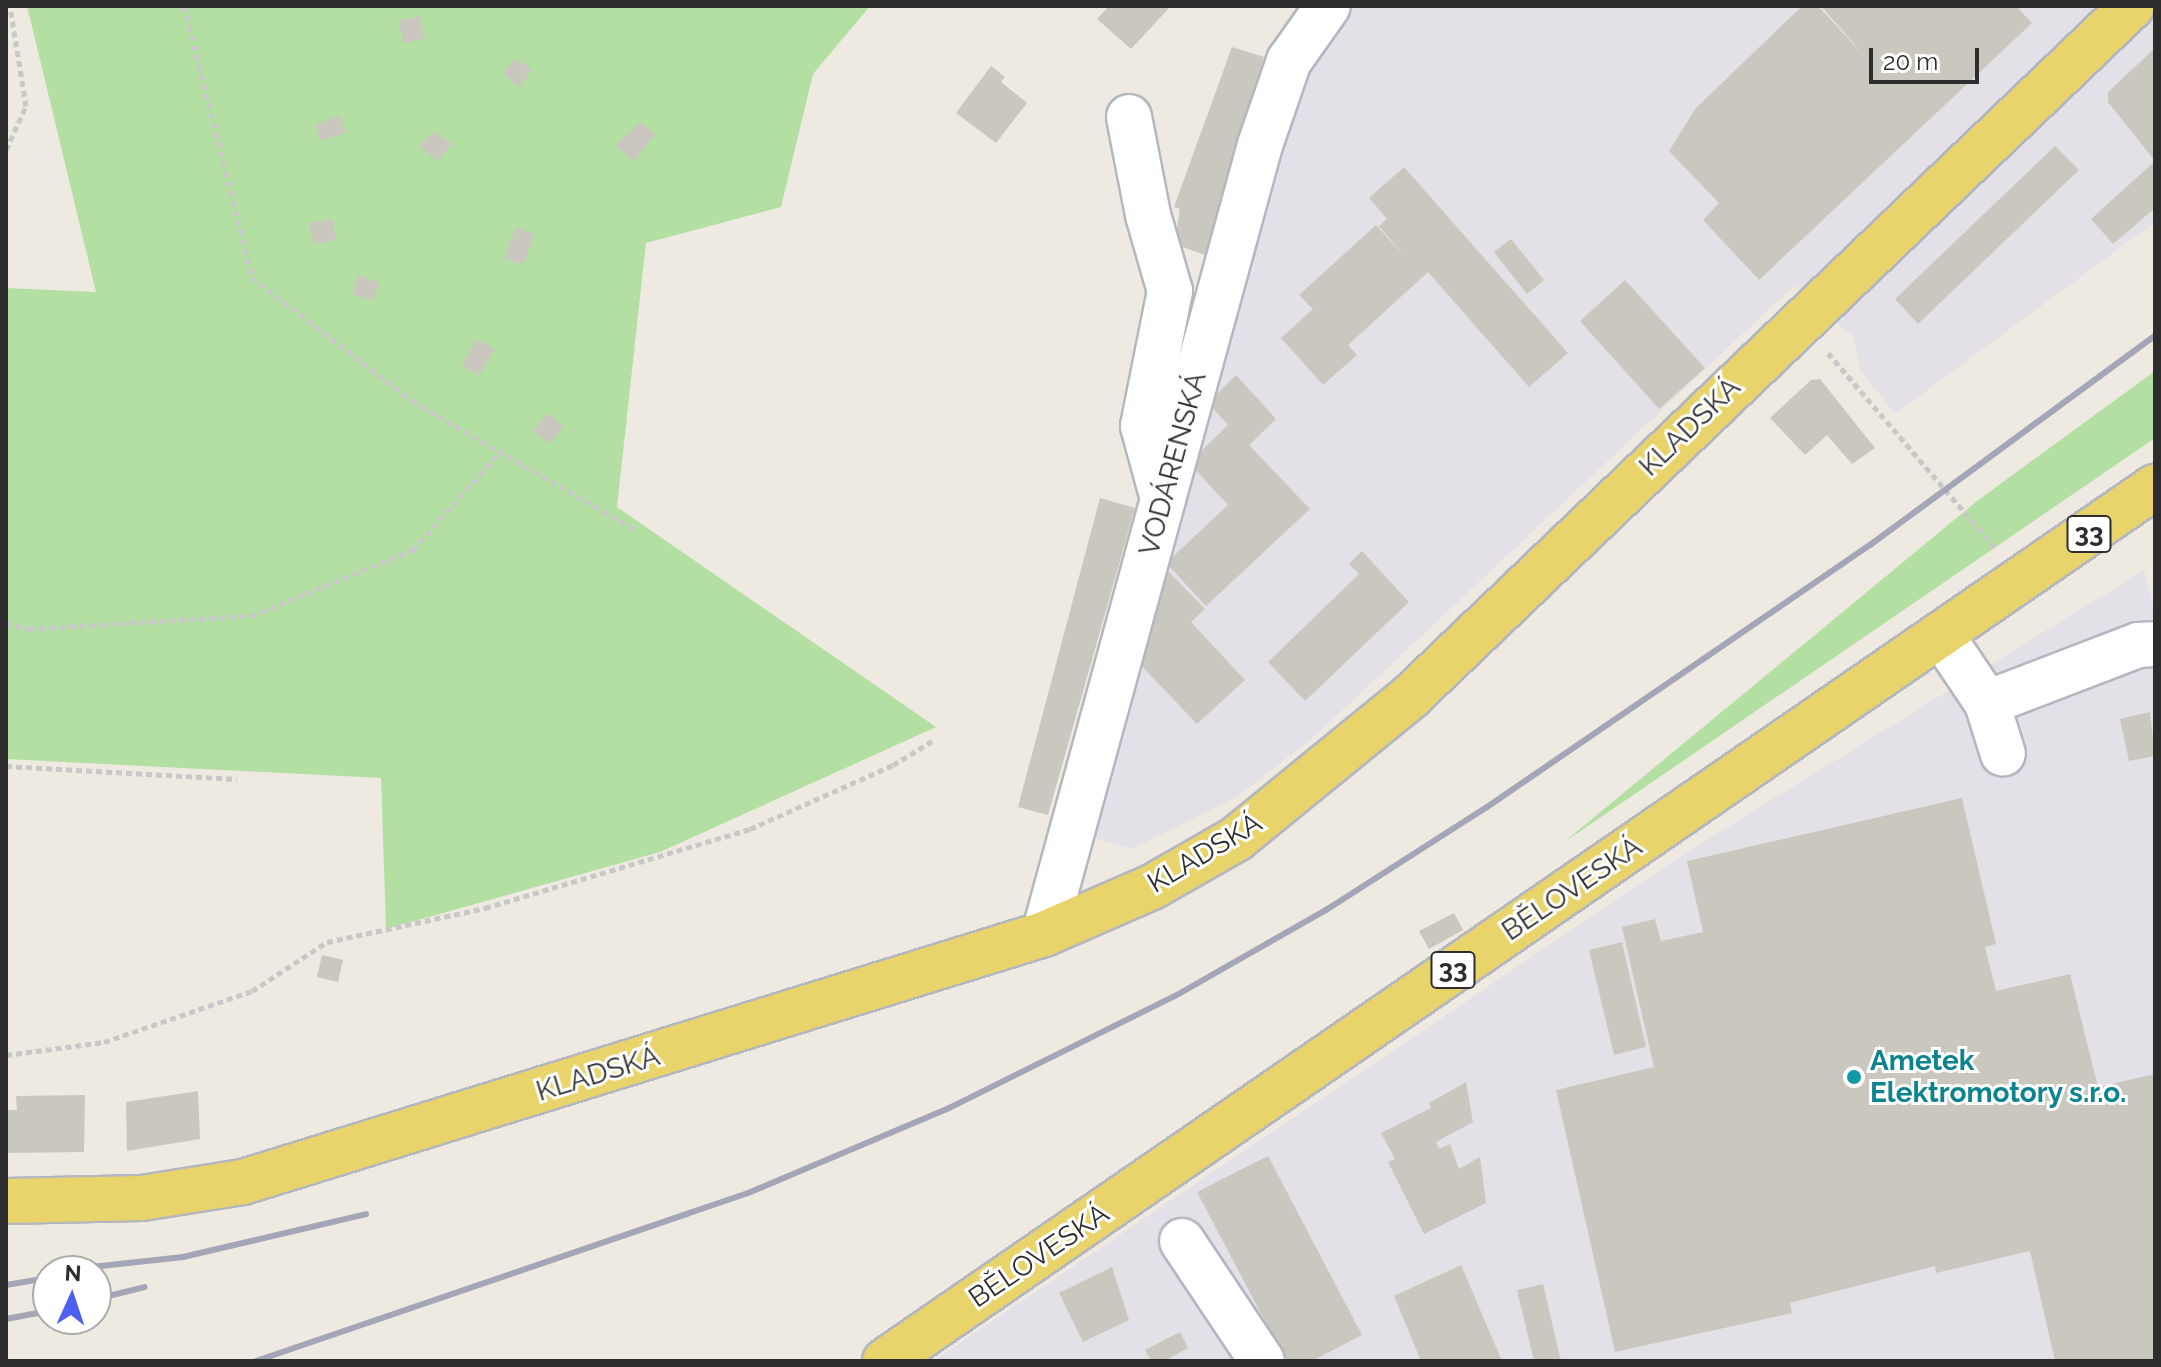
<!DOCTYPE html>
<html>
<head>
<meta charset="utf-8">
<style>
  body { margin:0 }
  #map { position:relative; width:2161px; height:1367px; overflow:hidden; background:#eee9e1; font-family:Raleway,sans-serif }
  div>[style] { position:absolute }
  .industrial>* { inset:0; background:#e3e1e7 }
  .green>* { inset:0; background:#b3e0a2 }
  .building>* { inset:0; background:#cac7bf }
  .path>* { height:5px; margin-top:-2.5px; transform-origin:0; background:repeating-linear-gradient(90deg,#c8c8c8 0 6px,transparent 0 10px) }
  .roads { filter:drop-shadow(2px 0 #b4b6c0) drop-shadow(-2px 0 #b4b6c0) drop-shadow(0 2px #b4b6c0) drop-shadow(0 -2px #b4b6c0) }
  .minor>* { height:44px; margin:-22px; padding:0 22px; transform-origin:22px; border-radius:22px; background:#fff }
  .major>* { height:44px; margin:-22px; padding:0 22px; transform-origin:22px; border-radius:22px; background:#e8d46b }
  .rail>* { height:6px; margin:-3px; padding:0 3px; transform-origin:3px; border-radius:3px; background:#a4a5b6 }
  .dots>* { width:22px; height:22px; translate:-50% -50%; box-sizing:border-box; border:4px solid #fff; border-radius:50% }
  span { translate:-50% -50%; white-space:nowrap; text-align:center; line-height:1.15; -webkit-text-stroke:6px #fff; paint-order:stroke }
  .shield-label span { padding:2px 6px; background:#fff; border:2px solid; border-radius:6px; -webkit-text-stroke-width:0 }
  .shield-label { font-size:26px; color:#2d2d2d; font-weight:700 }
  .street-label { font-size:28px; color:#2d2d2d }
  .culture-label { font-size:28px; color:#0d838f; font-weight:700 }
  .left { translate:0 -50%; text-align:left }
  .frame { position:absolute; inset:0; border:8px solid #2d2d2d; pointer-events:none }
  .north { position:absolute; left:32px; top:1255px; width:80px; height:80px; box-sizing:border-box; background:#fff; border:2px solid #ababab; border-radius:50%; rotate:3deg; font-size:22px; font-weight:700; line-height:32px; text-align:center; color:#2d2d2d }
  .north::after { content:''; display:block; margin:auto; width:28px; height:36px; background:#4d60ef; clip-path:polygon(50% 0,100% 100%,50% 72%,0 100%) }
  .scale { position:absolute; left:1869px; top:48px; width:110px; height:36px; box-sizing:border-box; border:4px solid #2d2d2d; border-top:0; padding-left:10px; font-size:24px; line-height:28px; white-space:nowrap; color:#2d2d2d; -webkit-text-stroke:6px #fff; paint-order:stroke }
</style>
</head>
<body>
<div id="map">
  <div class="industrial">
    <div style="clip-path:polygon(1349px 6px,2155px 6px,2155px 222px,1895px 414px,1860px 370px,1854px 338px,1795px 285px,1316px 735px,1237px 797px,1132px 849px,1084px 835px,1175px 455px,1320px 37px)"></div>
    <div style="clip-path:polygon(2144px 570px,2155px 613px,2155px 1361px,933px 1361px,1692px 849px)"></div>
  </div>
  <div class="green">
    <div style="clip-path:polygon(27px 6px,870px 6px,813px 74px,781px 207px,646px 243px,617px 507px,936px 727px,660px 852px,386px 929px,381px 778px,6px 759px,6px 288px,96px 292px)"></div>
    <div style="clip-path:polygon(2155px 371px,2155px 438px,1563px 843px,1977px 501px)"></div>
  </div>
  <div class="building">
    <div style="clip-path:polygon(1109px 6px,1171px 6px,1131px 49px,1097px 19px)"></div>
    <div style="clip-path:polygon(1802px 6px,1818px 6px,1870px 62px,1821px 6px,2016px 6px,2032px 23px,1759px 280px,1703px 220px,1719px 203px,1669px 151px,1696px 108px)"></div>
    <div style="clip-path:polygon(420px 16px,425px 38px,404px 44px,398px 21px)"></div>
    <div style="clip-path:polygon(1232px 47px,1264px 57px,1205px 255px,1175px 244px,1180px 209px,1174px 207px)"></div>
    <div style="clip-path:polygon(2155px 48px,2155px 208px,2113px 244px,2091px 219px,2155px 161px,2108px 102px,2108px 92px)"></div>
    <div style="clip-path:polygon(515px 58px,532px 69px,520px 87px,503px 74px)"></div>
    <div style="clip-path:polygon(991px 66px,1005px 77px,1001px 82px,1027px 103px,996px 143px,956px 113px)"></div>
    <div style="clip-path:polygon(340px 115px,346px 133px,321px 141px,315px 124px)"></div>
    <div style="clip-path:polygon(640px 122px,656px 134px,634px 161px,615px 146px)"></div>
    <div style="clip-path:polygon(434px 131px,452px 144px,437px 161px,419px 146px)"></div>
    <div style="clip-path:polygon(2055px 146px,2079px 170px,1918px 324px,1895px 299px)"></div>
    <div style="clip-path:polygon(1404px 167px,1568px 353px,1529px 387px,1428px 272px,1348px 345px,1357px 355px,1323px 385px,1281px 338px,1313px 309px,1299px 295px,1376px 225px,1407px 259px,1379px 226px,1387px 219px,1369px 198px)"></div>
    <div style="clip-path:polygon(333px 219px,336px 240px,314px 244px,309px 223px)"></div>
    <div style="clip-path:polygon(516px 227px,535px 235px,523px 265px,504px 258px)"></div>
    <div style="clip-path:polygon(1511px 239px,1544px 280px,1527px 294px,1494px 252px)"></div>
    <div style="clip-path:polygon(358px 275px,380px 283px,373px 301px,352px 294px)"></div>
    <div style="clip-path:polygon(1625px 280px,1705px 368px,1659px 409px,1580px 321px)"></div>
    <div style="clip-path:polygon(476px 339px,495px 349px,479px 376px,462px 366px)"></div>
    <div style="clip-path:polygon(1236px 375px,1276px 419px,1249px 445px,1310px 509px,1206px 606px,1166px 563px,1228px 505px,1189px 463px,1228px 425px,1208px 403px)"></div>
    <div style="clip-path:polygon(1820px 379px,1875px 448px,1852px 464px,1827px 435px,1805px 455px,1770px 418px,1811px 380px)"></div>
    <div style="clip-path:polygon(547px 413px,564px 426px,550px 444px,533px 431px)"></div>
    <div style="clip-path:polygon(1100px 498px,1135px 508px,1048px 815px,1018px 807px)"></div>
    <div style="clip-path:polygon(1362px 551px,1409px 602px,1305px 701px,1268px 662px,1359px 574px,1349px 564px)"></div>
    <div style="clip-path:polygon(1169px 572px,1205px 609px,1191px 622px,1245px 680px,1197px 724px,1134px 658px,1144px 623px,1156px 612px,1150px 605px,1163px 592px,1155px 585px)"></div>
    <div style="clip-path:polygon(2150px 712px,2155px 756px,2129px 761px,2120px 719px)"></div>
    <div style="clip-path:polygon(1962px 798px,1996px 944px,1985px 947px,1996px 991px,2070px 974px,2098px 1087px,2155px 1074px,2155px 1361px,2055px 1361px,2030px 1251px,1936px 1273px,1935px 1266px,1790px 1303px,1792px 1313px,1615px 1352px,1556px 1090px,1654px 1067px,1622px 927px,1655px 919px,1661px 941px,1703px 932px,1687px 861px)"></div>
    <div style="clip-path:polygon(1454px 913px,1463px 930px,1429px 949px,1419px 931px)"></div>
    <div style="clip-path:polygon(1622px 942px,1646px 1047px,1614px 1055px,1589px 950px)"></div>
    <div style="clip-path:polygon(322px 955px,343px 960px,338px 982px,317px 977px)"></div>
    <div style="clip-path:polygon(1466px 1082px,1473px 1122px,1436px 1142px,1439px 1149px,1450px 1144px,1459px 1169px,1480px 1157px,1486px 1203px,1424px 1234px,1388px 1162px,1395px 1159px,1381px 1133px,1431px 1108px,1429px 1103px)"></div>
    <div style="clip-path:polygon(198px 1091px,200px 1139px,127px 1151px,126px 1102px)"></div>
    <div style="clip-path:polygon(85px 1095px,84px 1152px,6px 1153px,6px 1110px,17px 1110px,16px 1096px)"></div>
    <div style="clip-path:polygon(1268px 1156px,1362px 1335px,1312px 1361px,1286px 1361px,1197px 1192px)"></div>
    <div style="clip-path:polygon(1461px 1265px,1502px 1361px,1421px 1361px,1394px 1296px)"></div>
    <div style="clip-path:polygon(1112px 1267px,1129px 1320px,1083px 1342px,1059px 1293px)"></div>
    <div style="clip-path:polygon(1543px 1284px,1561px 1361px,1534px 1361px,1517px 1290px)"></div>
    <div style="clip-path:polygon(1180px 1332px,1188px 1348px,1164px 1361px,1151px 1361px,1145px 1350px)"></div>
  </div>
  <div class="path">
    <div style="left:184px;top:6px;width:279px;rotate:75.9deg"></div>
    <div style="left:252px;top:277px;width:202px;rotate:37.8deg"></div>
    <div style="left:412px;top:401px;width:258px;rotate:30deg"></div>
    <div style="left:6px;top:150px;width:48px;rotate:-65.6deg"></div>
    <div style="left:26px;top:106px;width:101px;rotate:-99.1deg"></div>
    <div style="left:1828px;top:353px;width:258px;rotate:49.4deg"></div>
    <div style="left:6px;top:623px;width:24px;rotate:15deg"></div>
    <div style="left:29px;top:629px;width:222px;rotate:-3.4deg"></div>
    <div style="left:251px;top:616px;width:175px;rotate:-22.2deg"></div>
    <div style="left:413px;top:550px;width:131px;rotate:-48.4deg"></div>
    <div style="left:6px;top:766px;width:231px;rotate:3.2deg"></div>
    <div style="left:6px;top:1055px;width:99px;rotate:-7.6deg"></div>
    <div style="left:104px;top:1042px;width:157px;rotate:-19deg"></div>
    <div style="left:252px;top:991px;width:90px;rotate:-33.2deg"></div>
    <div style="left:327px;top:942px;width:162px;rotate:-12.1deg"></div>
    <div style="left:485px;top:908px;width:277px;rotate:-16.6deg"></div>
    <div style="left:750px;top:829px;width:157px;rotate:-24.1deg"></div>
    <div style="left:893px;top:765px;width:48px;rotate:-31.4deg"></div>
  </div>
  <div class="roads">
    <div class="minor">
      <div style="left:1129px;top:117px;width:100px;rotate:79deg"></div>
      <div style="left:1148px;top:215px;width:79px;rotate:73.9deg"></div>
      <div style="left:1170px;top:291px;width:138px;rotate:101.3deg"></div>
      <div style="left:1143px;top:426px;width:76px;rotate:74.7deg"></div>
      <div style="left:1942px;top:636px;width:81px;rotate:56.1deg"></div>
      <div style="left:1987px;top:703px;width:162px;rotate:-21deg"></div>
      <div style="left:2138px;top:645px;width:17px;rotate:-3deg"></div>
      <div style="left:1987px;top:703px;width:53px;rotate:72.6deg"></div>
      <div style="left:1044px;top:934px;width:818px;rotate:-74.69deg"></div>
      <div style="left:1260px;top:145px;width:89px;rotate:-71deg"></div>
      <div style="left:1289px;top:61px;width:67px;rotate:-54.7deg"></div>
      <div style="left:1182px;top:1241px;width:144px;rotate:56.3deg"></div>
    </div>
    <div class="major">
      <div style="left:6px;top:1201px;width:136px;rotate:-1.3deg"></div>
      <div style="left:142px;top:1198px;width:102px;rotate:-9deg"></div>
      <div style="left:243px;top:1182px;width:839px;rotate:-17.2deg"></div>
      <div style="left:1044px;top:934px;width:118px;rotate:-23.5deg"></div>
      <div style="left:1152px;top:887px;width:97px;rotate:-29.7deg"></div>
      <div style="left:1236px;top:839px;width:225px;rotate:-39.2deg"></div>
      <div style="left:1410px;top:697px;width:999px;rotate:-43.74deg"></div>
      <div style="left:885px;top:1361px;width:1542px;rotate:-34.54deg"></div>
    </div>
  </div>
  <div class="rail">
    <div style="left:55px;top:1271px;width:129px;rotate:-6.2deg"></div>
    <div style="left:183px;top:1257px;width:188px;rotate:-13.2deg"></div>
    <div style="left:6px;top:1285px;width:43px;rotate:-9.5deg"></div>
    <div style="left:96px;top:1299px;width:50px;rotate:-13.8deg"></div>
    <div style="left:6px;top:1319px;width:43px;rotate:-10.8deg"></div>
    <div style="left:256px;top:1361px;width:520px;rotate:-18.85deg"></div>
    <div style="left:748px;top:1193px;width:218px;rotate:-22.9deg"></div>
    <div style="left:949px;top:1108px;width:252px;rotate:-26.4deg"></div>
    <div style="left:1175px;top:996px;width:174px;rotate:-29.7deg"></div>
    <div style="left:1326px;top:910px;width:191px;rotate:-32.6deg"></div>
    <div style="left:1487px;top:807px;width:464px;rotate:-34.4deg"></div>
    <div style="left:1870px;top:545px;width:353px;rotate:-36.3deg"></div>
  </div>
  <div class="dots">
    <div style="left:1854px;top:1077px;background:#0f9aa8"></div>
  </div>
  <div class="shield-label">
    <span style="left:2089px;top:534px">33</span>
    <span style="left:1453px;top:970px">33</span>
  </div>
  <div class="street-label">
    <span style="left:1690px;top:427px;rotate:-44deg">KLADSKÁ</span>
    <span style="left:1173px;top:464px;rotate:-75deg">VODÁRENSKÁ</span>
    <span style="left:1205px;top:853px;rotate:-31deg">KLADSKÁ</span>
    <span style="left:1572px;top:889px;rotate:-34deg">BĚLOVESKÁ</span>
    <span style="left:598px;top:1074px;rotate:-17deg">KLADSKÁ</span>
    <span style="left:1039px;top:1256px;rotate:-34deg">BĚLOVESKÁ</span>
  </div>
  <div class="culture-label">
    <span class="left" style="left:1870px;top:1077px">Ametek<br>Elektromotory s.r.o.</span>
  </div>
  <div class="frame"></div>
  <div class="north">N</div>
  <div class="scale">20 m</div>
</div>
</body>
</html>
